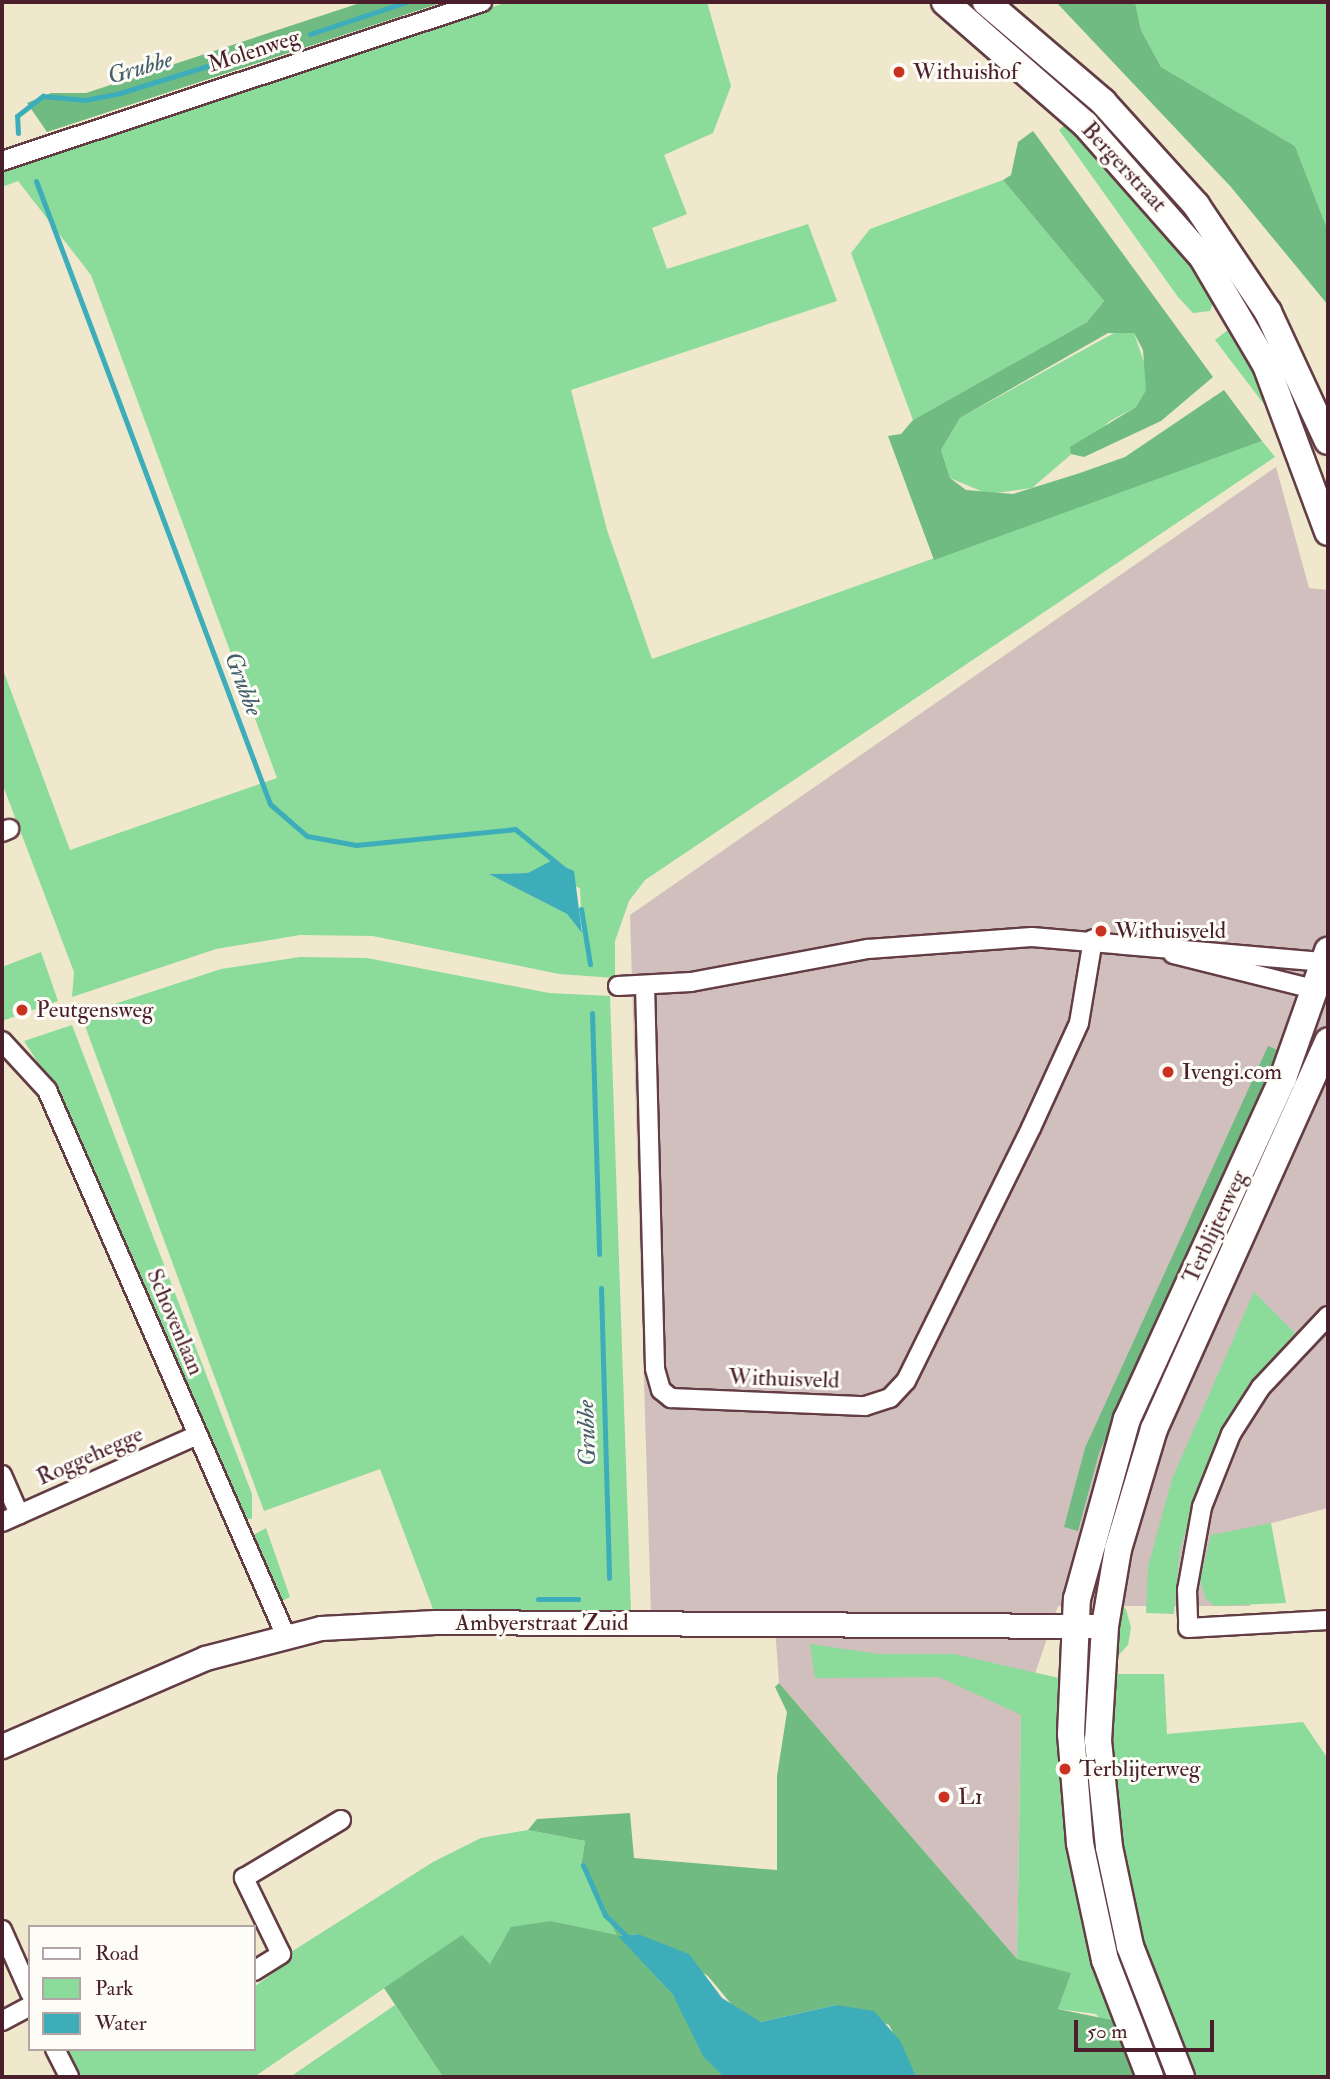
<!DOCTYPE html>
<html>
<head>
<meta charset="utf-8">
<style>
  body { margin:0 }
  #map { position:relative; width:1330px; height:2079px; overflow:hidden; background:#efe8cd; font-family:"IM FELL Double Pica",serif }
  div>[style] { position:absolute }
  .industrial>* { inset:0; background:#d1bfbd }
  .green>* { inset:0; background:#8bdb9a }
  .forest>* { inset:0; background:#70bb82 }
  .water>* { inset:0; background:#3eadba }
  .stream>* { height:5px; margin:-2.5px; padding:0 2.5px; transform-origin:2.5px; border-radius:2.5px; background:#3eadba }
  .roads { filter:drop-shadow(2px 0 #633d43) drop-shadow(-2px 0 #633d43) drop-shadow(0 2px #633d43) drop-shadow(0 -2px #633d43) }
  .minor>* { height:18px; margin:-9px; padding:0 9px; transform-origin:9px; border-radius:9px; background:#fff }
  .tertiary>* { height:23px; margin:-11.5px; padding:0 11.5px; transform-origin:11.5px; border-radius:11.5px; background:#fff }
  .secondary>* { height:26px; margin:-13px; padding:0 13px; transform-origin:13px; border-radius:13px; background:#fff }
  .dots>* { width:19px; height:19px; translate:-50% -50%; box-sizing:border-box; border:4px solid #fdfcf7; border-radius:50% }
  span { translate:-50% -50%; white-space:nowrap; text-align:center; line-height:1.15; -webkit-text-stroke:6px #fdfcf7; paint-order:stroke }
  .street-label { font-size:23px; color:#4a1f2b }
  .poi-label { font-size:23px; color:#4a1f2b }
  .left { translate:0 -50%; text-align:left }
  .water-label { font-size:24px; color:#455f6b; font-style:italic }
  .frame { position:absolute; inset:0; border:4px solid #4a1f2b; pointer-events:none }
  .legend { position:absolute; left:28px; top:1925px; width:228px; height:126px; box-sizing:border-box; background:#fdfcf7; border:2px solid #b5a4a5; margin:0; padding:9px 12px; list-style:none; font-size:21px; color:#4a1f2b }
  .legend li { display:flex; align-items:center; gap:14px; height:35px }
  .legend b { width:35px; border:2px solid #b5a4a5 }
  .scale { position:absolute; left:1074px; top:2020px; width:140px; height:32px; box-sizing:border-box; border:4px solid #4a1f2b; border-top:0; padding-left:9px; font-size:21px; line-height:24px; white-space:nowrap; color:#4a1f2b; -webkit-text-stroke:5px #fdfcf7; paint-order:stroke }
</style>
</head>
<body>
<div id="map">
  <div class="industrial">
    <div style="clip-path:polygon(1276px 467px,1309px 588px,1328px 590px,1328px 1508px,1250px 1529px,1250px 1606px,1058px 1606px,1021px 1715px,1017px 1959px,779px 1683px,774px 1612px,651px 1614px,630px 915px)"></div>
  </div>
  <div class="green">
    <div style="clip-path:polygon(evenodd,508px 2px,707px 2px,731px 86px,713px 133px,664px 155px,687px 214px,652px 228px,667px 269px,808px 224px,837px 301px,571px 390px,607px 530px,652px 659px,1262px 441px,1275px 457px,645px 880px,629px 901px,615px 941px,615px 978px,559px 974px,373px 936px,300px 935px,216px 949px,72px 997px,74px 972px,2px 783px,2px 667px,70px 850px,277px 778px,91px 275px,18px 181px,2px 187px,2px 166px,508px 2px,528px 873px,580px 888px,582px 932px,567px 914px,490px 874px,528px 873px)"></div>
    <div style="clip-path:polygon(1135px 2px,1328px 2px,1328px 231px,1295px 146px,1161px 67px,1141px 30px)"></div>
    <div style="clip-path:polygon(1066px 124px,1168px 233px,1207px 287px,1214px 301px,1210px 311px,1193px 313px,1178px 297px,1059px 130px)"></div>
    <div style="clip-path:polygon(1003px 180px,1104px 301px,1087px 322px,913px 420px,851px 253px,870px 229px)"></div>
    <div style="clip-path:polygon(1123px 328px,1134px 333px,1146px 368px,1146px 390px,1136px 407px,1110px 421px,1032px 488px,988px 494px,950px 478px,941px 450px,960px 418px)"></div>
    <div style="clip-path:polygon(1229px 329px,1272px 407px,1279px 424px,1215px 340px)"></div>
    <div style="clip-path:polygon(41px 952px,58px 1001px,2px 1021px,2px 967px)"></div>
    <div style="clip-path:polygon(300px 957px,367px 958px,549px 993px,610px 996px,631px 1611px,433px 1609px,380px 1469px,264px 1511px,81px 1015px,221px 969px)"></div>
    <div style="clip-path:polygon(72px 1025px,252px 1494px,252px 1519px,243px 1518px,57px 1092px,24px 1041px)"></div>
    <div style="clip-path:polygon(1254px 1292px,1295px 1333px,1238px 1401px,1208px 1461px,1180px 1548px,1174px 1614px,1146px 1613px,1148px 1567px,1172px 1479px)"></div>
    <div style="clip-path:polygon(1271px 1523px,1286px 1603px,1215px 1606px,1206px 1599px,1200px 1580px,1211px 1535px)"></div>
    <div style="clip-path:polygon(266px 1528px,290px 1597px,280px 1602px,252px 1536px)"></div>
    <div style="clip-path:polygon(1115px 1605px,1126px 1609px,1131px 1628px,1128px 1645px,1115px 1659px)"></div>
    <div style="clip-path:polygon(810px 1644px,879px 1654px,954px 1654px,1059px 1678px,1060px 1772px,1068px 1774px,1147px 2077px,1096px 2014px,1058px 2009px,1070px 1973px,1017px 1959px,1021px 1715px,939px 1677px,815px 1678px)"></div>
    <div style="clip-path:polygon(1108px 1674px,1164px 1674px,1167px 1734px,1303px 1722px,1328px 1759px,1328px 2077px,1189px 2077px,1155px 2000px,1116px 1850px)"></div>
    <div style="clip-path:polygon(528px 1830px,585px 1841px,581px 1867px,618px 1936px,551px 1921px,490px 1964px,461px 1936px,254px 2077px,74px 2077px,60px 2049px,254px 2049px,254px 1987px,291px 1960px,288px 1954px,433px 1862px,481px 1838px)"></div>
    <div style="clip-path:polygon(395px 2005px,443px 2077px,290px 2077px)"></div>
  </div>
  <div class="forest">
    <div style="clip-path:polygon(363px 2px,444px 2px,47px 132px,27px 103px,51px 93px,86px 93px)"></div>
    <div style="clip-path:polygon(1056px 2px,1135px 2px,1141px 30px,1161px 67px,1295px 146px,1328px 231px,1328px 305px,1231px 187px)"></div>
    <div style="clip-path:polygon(1033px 131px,1213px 377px,1161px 421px,1084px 457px,1071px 454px,1070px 447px,1136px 407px,1146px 390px,1143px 350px,1134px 333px,1108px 333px,960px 418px,941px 450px,950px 478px,966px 490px,1013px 494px,1080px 473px,1125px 457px,1224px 390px,1262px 441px,934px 560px,888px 436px,901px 434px,913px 420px,1087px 322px,1104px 301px,1003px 180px,1011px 175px,1018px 142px)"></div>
    <div style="clip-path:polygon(1268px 1046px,1282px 1052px,1099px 1453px,1078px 1531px,1064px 1527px,1085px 1448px)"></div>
    <div style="clip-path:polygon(779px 1683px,1017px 1959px,1071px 1973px,1058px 2009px,1121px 2022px,1139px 2077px,916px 2077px,889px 2025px,836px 2005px,761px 2022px,737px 2011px,708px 1976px,638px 1934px,619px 1936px,673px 1995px,724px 2077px,443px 2077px,384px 1988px,462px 1935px,490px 1964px,511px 1927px,551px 1921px,617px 1935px,581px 1867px,585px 1841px,528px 1830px,537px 1819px,630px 1813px,634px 1858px,777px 1870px,777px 1776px,787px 1712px,775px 1687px)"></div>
  </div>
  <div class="water">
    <div style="clip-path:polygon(551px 861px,574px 871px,582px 933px,567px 914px,489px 874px,528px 873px)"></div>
    <div style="clip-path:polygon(638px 1934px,689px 1954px,722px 1998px,761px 2022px,836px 2005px,874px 2011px,901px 2042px,916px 2077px,724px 2077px,703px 2056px,673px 1995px,618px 1936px)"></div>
  </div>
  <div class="stream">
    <div style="left:310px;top:34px;width:101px;rotate:-18.4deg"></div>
    <div style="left:18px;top:133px;width:17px;rotate:-93deg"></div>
    <div style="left:17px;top:116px;width:33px;rotate:-38deg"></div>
    <div style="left:43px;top:96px;width:42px;rotate:5.4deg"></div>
    <div style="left:85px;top:100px;width:36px;rotate:-11deg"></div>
    <div style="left:120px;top:93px;width:179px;rotate:-17.2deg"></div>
    <div style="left:36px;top:181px;width:665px;rotate:69.41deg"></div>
    <div style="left:270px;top:804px;width:49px;rotate:40.9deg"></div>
    <div style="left:307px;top:836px;width:50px;rotate:10.4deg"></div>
    <div style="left:356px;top:845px;width:160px;rotate:-5.7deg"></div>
    <div style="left:515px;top:829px;width:62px;rotate:39.1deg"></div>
    <div style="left:581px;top:909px;width:56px;rotate:80.7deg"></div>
    <div style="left:592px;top:1013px;width:241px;rotate:88.3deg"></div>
    <div style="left:601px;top:1288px;width:290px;rotate:88.4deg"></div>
    <div style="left:538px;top:1599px;width:40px"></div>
    <div style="left:583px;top:1865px;width:55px;rotate:66.3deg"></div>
    <div style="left:605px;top:1915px;width:33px;rotate:44deg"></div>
  </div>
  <div class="roads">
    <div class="minor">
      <div style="left:2px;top:161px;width:506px;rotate:-18.33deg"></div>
      <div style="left:2px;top:832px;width:8px;rotate:-23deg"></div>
      <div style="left:1173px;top:954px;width:148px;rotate:14deg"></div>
      <div style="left:645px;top:985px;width:384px;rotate:88.5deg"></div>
      <div style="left:655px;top:1369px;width:22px;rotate:74deg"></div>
      <div style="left:661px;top:1390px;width:13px;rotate:39deg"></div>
      <div style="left:671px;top:1398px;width:194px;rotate:2.4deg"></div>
      <div style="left:865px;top:1406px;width:26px;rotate:-18deg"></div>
      <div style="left:890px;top:1398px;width:23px;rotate:-47deg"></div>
      <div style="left:906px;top:1381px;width:282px;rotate:-63.7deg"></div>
      <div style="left:1031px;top:1128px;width:115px;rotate:-65.4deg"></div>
      <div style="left:1079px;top:1023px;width:85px;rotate:-80.5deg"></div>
      <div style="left:618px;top:986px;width:73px;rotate:-3.1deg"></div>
      <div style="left:691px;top:982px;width:180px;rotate:-10.6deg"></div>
      <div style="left:868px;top:949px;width:164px;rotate:-4.2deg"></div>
      <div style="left:1032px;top:937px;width:294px;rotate:4.9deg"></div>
      <div style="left:2px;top:1041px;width:67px;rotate:47.4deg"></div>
      <div style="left:47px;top:1090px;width:594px;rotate:66.37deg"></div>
      <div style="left:1328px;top:1316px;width:98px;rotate:133.3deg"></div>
      <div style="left:1261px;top:1387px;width:56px;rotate:122.6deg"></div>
      <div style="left:1231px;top:1434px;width:79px;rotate:111.7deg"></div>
      <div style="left:1202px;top:1507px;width:84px;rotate:100.2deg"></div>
      <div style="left:1187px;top:1590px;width:38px;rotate:88deg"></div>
      <div style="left:1188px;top:1628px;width:140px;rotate:-3.3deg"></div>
      <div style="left:2px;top:1475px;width:43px;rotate:66.4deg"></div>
      <div style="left:2px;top:1522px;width:214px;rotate:-24deg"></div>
      <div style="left:2px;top:1930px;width:69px;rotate:66deg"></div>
      <div style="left:254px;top:1971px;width:32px;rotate:-32deg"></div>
      <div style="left:281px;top:1954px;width:85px;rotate:-116deg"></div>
      <div style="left:244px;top:1878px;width:113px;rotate:-30.9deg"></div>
      <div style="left:2px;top:2021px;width:32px;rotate:-28deg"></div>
      <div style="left:55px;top:2049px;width:31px;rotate:63deg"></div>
    </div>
    <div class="tertiary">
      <div style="left:2px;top:1746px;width:221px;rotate:-23.4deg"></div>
      <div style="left:205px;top:1658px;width:120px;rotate:-14.5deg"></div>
      <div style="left:321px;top:1628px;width:114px;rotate:-3deg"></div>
      <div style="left:435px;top:1622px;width:658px;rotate:0.35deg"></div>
    </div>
    <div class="secondary">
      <div style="left:945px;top:2px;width:186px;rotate:41.1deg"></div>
      <div style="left:1085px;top:124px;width:179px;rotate:48.6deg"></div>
      <div style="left:1203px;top:258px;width:124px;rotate:59.5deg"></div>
      <div style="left:1266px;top:365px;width:178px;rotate:69.6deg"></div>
      <div style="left:986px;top:2px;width:154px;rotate:40.5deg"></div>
      <div style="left:1103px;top:102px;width:139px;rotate:47.9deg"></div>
      <div style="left:1196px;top:205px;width:129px;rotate:56.1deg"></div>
      <div style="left:1268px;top:312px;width:142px;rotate:65.1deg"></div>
      <div style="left:1150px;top:2077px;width:125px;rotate:-111deg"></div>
      <div style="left:1105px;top:1960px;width:120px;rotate:-102.1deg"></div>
      <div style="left:1080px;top:1843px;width:109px;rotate:-94.7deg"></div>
      <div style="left:1071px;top:1734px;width:135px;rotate:-87.5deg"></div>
      <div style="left:1077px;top:1599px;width:187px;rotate:-74.5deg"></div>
      <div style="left:1127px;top:1419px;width:375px;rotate:-65.4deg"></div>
      <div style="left:1283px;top:1078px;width:135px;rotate:-70.5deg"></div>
      <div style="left:1181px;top:2077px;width:141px;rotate:-111.3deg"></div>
      <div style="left:1130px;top:1946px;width:101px;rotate:-102deg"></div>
      <div style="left:1109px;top:1847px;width:107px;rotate:-95.9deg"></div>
      <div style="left:1098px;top:1741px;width:115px;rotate:-86.5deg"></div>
      <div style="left:1105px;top:1626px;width:78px;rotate:-80.4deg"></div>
      <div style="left:1118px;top:1549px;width:125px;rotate:-73.3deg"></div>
      <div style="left:1154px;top:1429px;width:425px;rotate:-65.8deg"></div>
    </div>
  </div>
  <div class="dots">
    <div style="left:899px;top:72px;background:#c8321e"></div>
    <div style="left:1101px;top:931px;background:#c8321e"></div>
    <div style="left:22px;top:1010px;background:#c8321e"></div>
    <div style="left:1168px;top:1072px;background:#c8321e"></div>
    <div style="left:1065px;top:1769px;background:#c8321e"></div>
    <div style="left:944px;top:1797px;background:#c8321e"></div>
  </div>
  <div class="street-label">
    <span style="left:254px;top:51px;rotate:-18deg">Molenweg</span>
    <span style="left:1124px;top:167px;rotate:47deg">Bergerstraat</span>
    <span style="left:1215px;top:1227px;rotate:-65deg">Terblijterweg</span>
    <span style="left:175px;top:1322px;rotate:67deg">Schovenlaan</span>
    <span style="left:784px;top:1379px;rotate:2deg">Withuisveld</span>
    <span style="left:90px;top:1456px;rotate:-24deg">Roggehegge</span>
    <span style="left:542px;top:1623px">Ambyerstraat Zuid</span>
  </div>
  <div class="poi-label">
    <span class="left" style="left:913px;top:72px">Withuishof</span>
    <span class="left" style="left:1115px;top:931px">Withuisveld</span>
    <span class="left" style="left:36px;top:1010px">Peutgensweg</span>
    <span class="left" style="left:1182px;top:1072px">Ivengi.com</span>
    <span class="left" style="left:1079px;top:1769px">Terblijterweg</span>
    <span class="left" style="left:958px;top:1797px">L1</span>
  </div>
  <div class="water-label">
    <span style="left:140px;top:68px;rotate:-16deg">Grubbe</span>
    <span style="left:243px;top:684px;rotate:69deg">Grubbe</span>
    <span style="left:587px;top:1433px;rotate:-92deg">Grubbe</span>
  </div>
  <div class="frame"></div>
  <ul class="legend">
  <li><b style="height:9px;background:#fff"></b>Road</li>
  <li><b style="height:19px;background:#8bdb9a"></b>Park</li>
  <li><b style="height:19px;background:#3eadba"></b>Water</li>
  </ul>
  <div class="scale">50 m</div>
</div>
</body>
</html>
